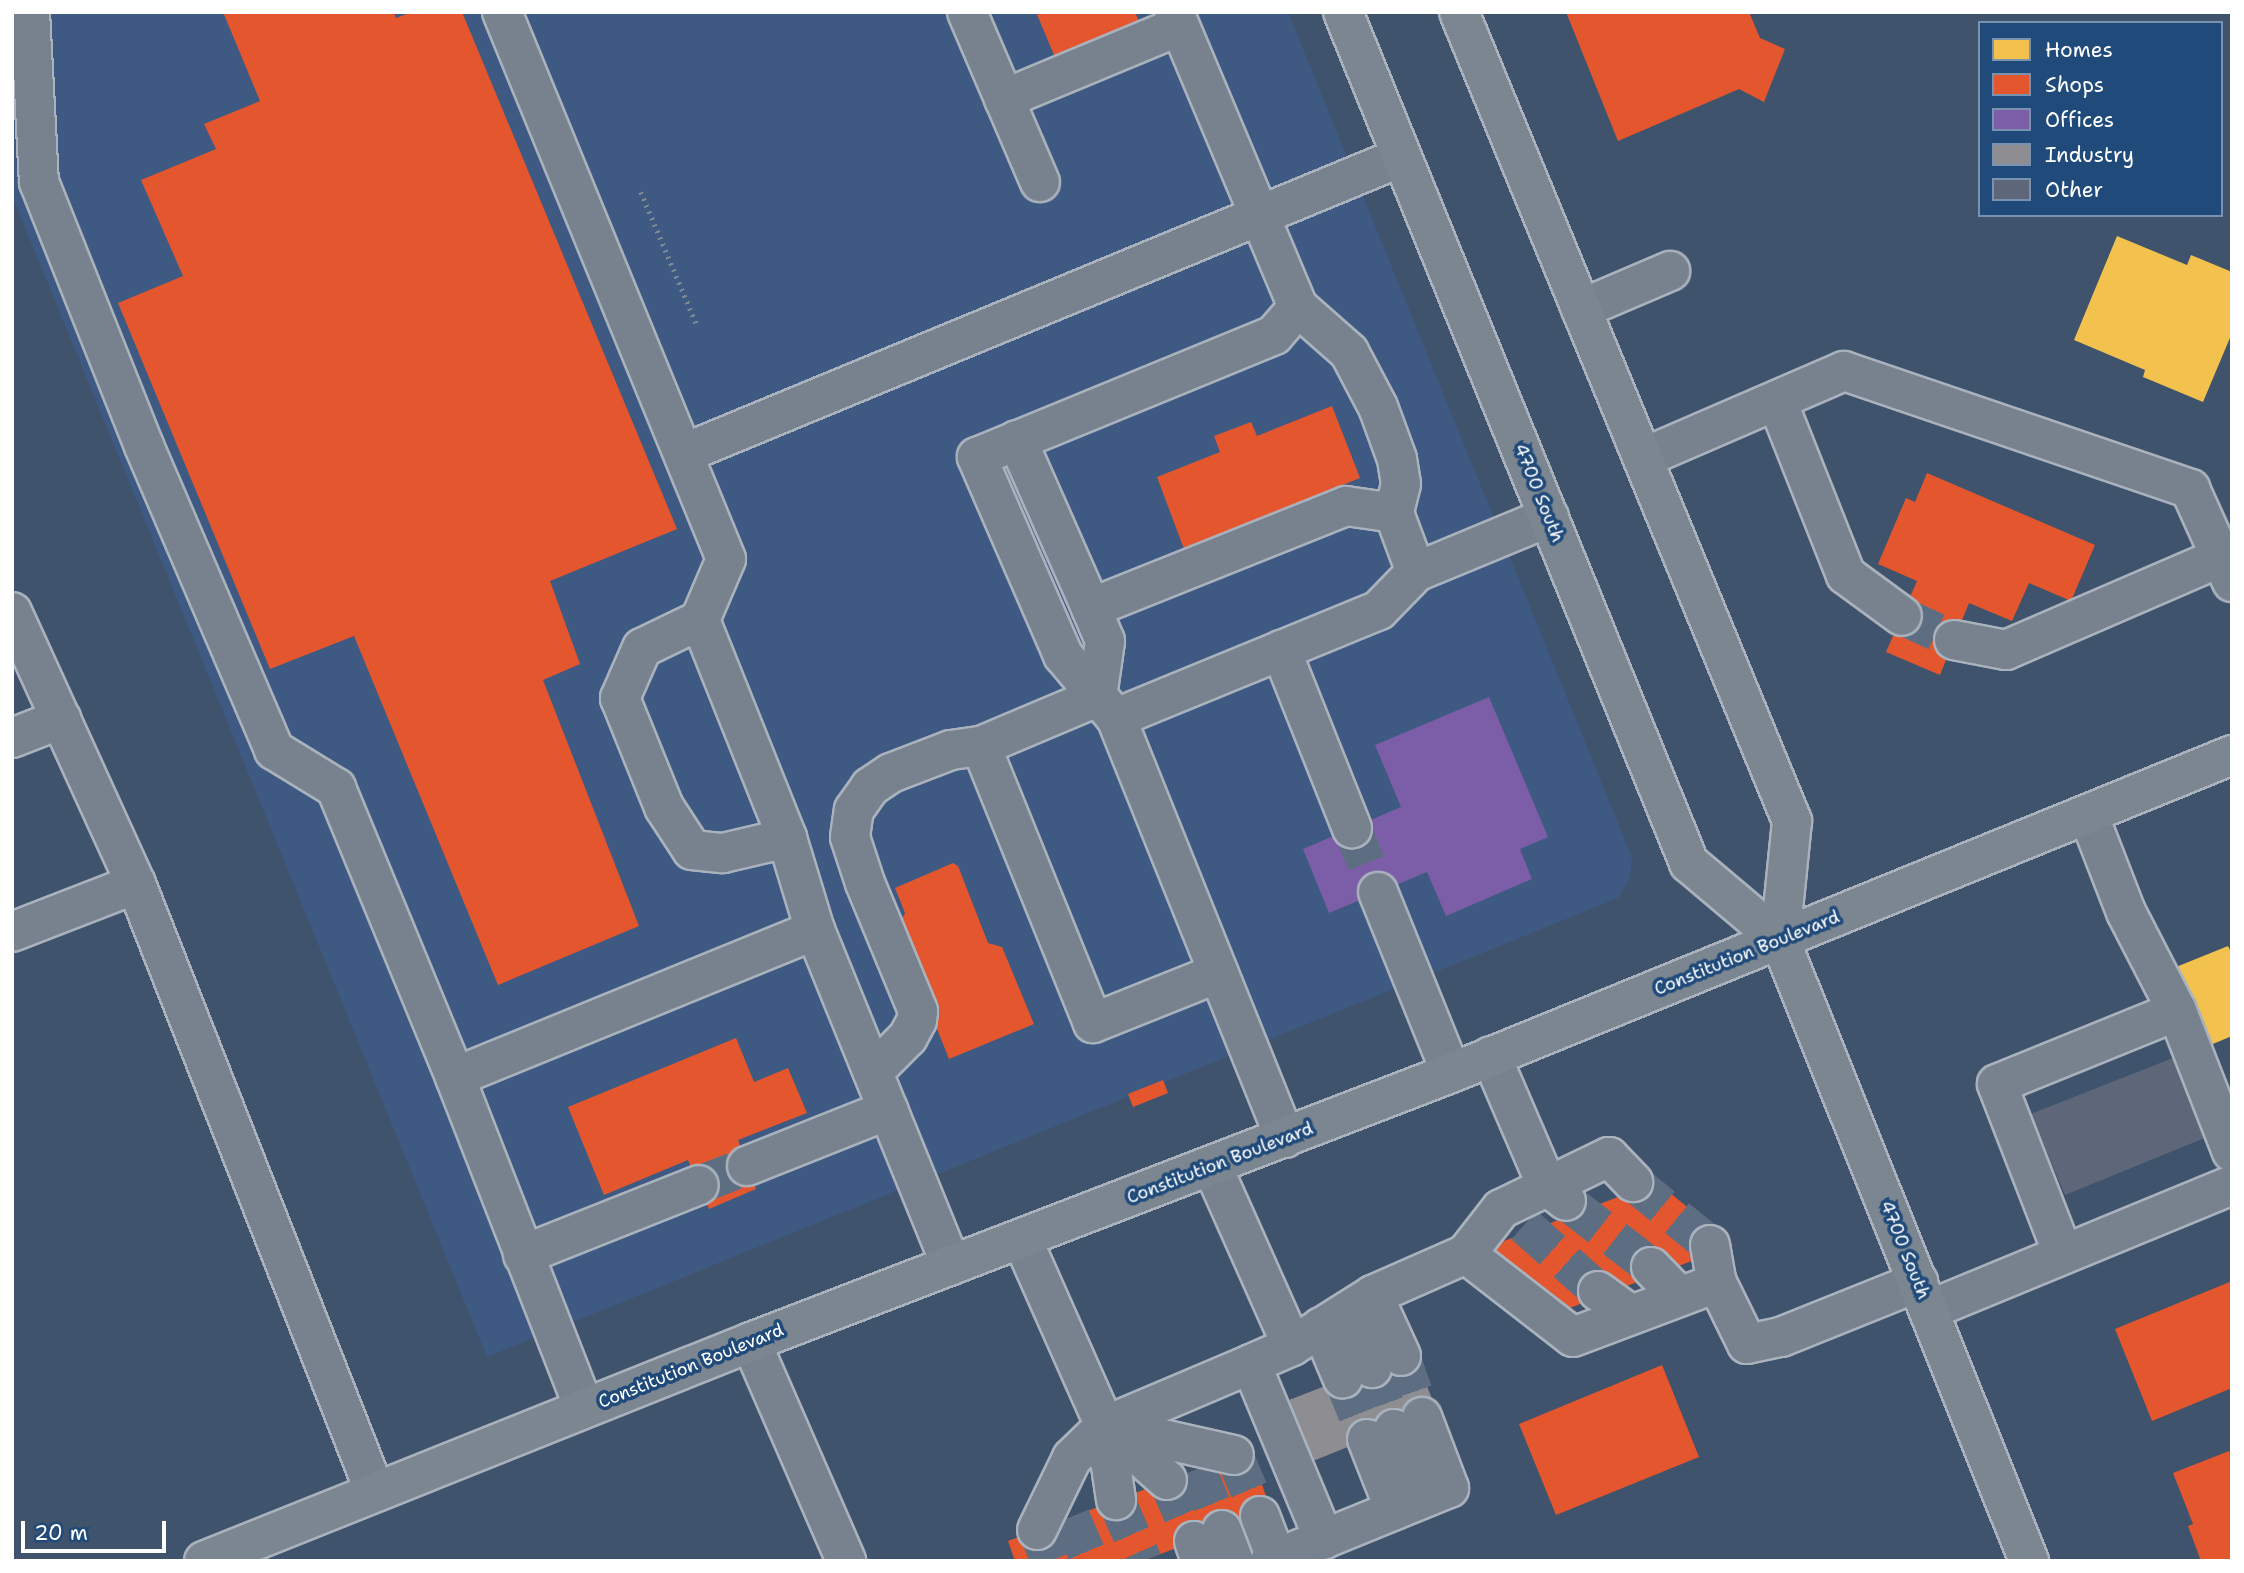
<!DOCTYPE html>
<html>
<head>
<meta charset="utf-8">
<style>
  body { margin:0 }
  #map { position:relative; width:2244px; height:1573px; overflow:hidden; background:#40536c; font-family:"Shantell Sans",sans-serif }
  div>[style] { position:absolute }
  .built>* { inset:0; background:#3e5982 }
  .homes>* { inset:0; background:#f2c14e }
  .shops>* { inset:0; background:#e4572e }
  .offices>* { inset:0; background:#7b5ea7 }
  .industry>* { inset:0; background:#8d8d92 }
  .building>* { inset:0; background:#5e677a }
  .minor-tunnel>* { height:38px; margin-top:-19px; transform-origin:0; background:repeating-linear-gradient(90deg,#5d6d82 0 38px,transparent 0 57px) }
  .path>* { height:4.5px; margin-top:-2.25px; transform-origin:0; background:repeating-linear-gradient(90deg,#808996 0 2px,transparent 0 7px) }
  .roads { filter:drop-shadow(2px 0 #a9b2bd) drop-shadow(-2px 0 #a9b2bd) drop-shadow(0 2px #a9b2bd) drop-shadow(0 -2px #a9b2bd) }
  .minor>* { height:38px; margin:-19px; padding:0 19px; transform-origin:19px; border-radius:19px; background:#77828e }
  .major>* { height:38px; margin:-19px; padding:0 19px; transform-origin:19px; border-radius:19px; background:#7c8690 }
  span { translate:-50% -50%; white-space:nowrap; text-align:center; line-height:1.15; -webkit-text-stroke:7px #1f4a7a; paint-order:stroke }
  .street-label { font-size:18px; color:#fff }
  .frame { position:absolute; inset:0; border:14px solid #fff; pointer-events:none }
  .legend { position:absolute; left:1978px; top:21px; width:245px; height:196px; box-sizing:border-box; background:#1f4a7a; border:2px solid #7992af; margin:0; padding:9px 12px; list-style:none; font-size:21px; color:#fff }
  .legend li { display:flex; align-items:center; gap:14px; height:35px }
  .legend b { width:35px; border:2px solid #7992af }
  .scale { position:absolute; left:21px; top:1521px; width:145px; height:32px; box-sizing:border-box; border:4px solid #fff; border-top:0; padding-left:9px; font-size:21px; line-height:24px; white-space:nowrap; color:#fff; -webkit-text-stroke:5px #1f4a7a; paint-order:stroke }
</style>
</head>
<body>
<div id="map">
  <div class="built">
    <div style="clip-path:polygon(12px 12px,1288px 12px,1632px 857px,1630px 879px,1618px 898px,487px 1357px,12px 196px)"></div>
  </div>
  <div class="homes">
    <div style="clip-path:polygon(2117px 236px,2187px 265px,2191px 255px,2232px 272px,2232px 333px,2203px 402px,2143px 377px,2145px 370px,2074px 340px)"></div>
    <div style="clip-path:polygon(2228px 946px,2232px 954px,2232px 1036px,2208px 1046px,2176px 967px)"></div>
  </div>
  <div class="shops">
    <div style="clip-path:polygon(223px 12px,394px 12px,396px 18px,412px 12px,462px 12px,677px 529px,550px 581px,580px 664px,543px 680px,639px 926px,498px 985px,354px 636px,270px 669px,118px 303px,183px 276px,141px 180px,216px 149px,204px 124px,260px 101px)"></div>
    <div style="clip-path:polygon(1036px 12px,1135px 12px,1141px 26px,1057px 62px)"></div>
    <div style="clip-path:polygon(1566px 12px,1749px 12px,1760px 38px,1785px 49px,1764px 102px,1739px 89px,1618px 141px)"></div>
    <div style="clip-path:polygon(1332px 406px,1360px 478px,1265px 516px,1271px 530px,1237px 544px,1231px 530px,1184px 549px,1157px 477px,1220px 452px,1214px 436px,1251px 422px,1257px 436px)"></div>
    <div style="clip-path:polygon(1927px 473px,2095px 545px,2071px 601px,2029px 583px,2012px 621px,1969px 603px,1940px 675px,1886px 652px,1917px 581px,1878px 564px,1906px 498px,1915px 502px)"></div>
    <div style="clip-path:polygon(953px 863px,958px 866px,988px 943px,1002px 947px,1034px 1024px,949px 1059px,897px 928px,905px 913px,895px 888px)"></div>
    <div style="clip-path:polygon(736px 1038px,754px 1082px,788px 1068px,807px 1113px,738px 1140px,756px 1189px,709px 1209px,688px 1160px,604px 1195px,568px 1107px)"></div>
    <div style="clip-path:polygon(1163px 1080px,1168px 1093px,1133px 1107px,1128px 1094px)"></div>
    <div style="clip-path:polygon(1657px 1182px,1733px 1245px,1562px 1311px,1486px 1248px)"></div>
    <div style="clip-path:polygon(2232px 1281px,2232px 1388px,2152px 1421px,2115px 1329px)"></div>
    <div style="clip-path:polygon(1662px 1365px,1699px 1457px,1556px 1515px,1519px 1424px)"></div>
    <div style="clip-path:polygon(1249px 1450px,1272px 1512px,1142px 1561px,1015px 1561px,1008px 1541px)"></div>
    <div style="clip-path:polygon(2229px 1451px,2232px 1459px,2232px 1559px,2201px 1561px,2188px 1526px,2193px 1524px,2173px 1473px)"></div>
  </div>
  <div class="offices">
    <div style="clip-path:polygon(1489px 697px,1548px 837px,1520px 849px,1532px 879px,1446px 916px,1427px 872px,1329px 913px,1303px 849px,1401px 807px,1375px 745px)"></div>
  </div>
  <div class="industry">
    <div style="clip-path:polygon(1413px 1352px,1437px 1411px,1313px 1461px,1289px 1400px)"></div>
  </div>
  <div class="building">
    <div style="clip-path:polygon(2178px 1056px,2212px 1135px,2065px 1195px,2031px 1114px)"></div>
  </div>
  <div class="minor-tunnel">
    <div style="left:1902px;top:616px;width:57px;rotate:24.8deg"></div>
    <div style="left:1352px;top:828px;width:69px;rotate:67.9deg"></div>
    <div style="left:1633px;top:1182px;width:99px;rotate:39.3deg"></div>
    <div style="left:699px;top:1185px;width:52px;rotate:-21.6deg"></div>
    <div style="left:1570px;top:1204px;width:103px;rotate:37.9deg"></div>
    <div style="left:1524px;top:1225px;width:99px;rotate:41.7deg"></div>
    <div style="left:1401px;top:1356px;width:65px;rotate:71deg"></div>
    <div style="left:1372px;top:1368px;width:65px;rotate:70.2deg"></div>
    <div style="left:1343px;top:1379px;width:65px;rotate:68.2deg"></div>
    <div style="left:1234px;top:1455px;width:66px;rotate:66.9deg"></div>
    <div style="left:1197px;top:1469px;width:66px;rotate:67.7deg"></div>
    <div style="left:1167px;top:1480px;width:67px;rotate:66.1deg"></div>
    <div style="left:1116px;top:1500px;width:67px;rotate:66.1deg"></div>
    <div style="left:1071px;top:1517px;width:48px;rotate:66.6deg"></div>
    <div style="left:1037px;top:1530px;width:34px;rotate:67deg"></div>
  </div>
  <div class="path">
    <div style="left:641px;top:192px;width:144px;rotate:67.2deg"></div>
  </div>
  <div class="roads">
    <div class="minor">
      <div style="left:30px;top:12px;width:170px;rotate:87deg"></div>
      <div style="left:39px;top:182px;width:284px;rotate:68.3deg"></div>
      <div style="left:144px;top:446px;width:331px;rotate:66.8deg"></div>
      <div style="left:274px;top:750px;width:73px;rotate:31.5deg"></div>
      <div style="left:336px;top:788px;width:313px;rotate:67.6deg"></div>
      <div style="left:455px;top:1077px;width:355px;rotate:68.7deg"></div>
      <div style="left:502px;top:12px;width:591px;rotate:67.73deg"></div>
      <div style="left:726px;top:559px;width:66px;rotate:113.1deg"></div>
      <div style="left:700px;top:620px;width:235px;rotate:68.2deg"></div>
      <div style="left:787px;top:838px;width:96px;rotate:73.1deg"></div>
      <div style="left:815px;top:930px;width:362px;rotate:67.9deg"></div>
      <div style="left:967px;top:12px;width:185px;rotate:66.8deg"></div>
      <div style="left:1174px;top:12px;width:320px;rotate:67.2deg"></div>
      <div style="left:1298px;top:307px;width:68px;rotate:41.4deg"></div>
      <div style="left:1349px;top:352px;width:62px;rotate:62.2deg"></div>
      <div style="left:1378px;top:407px;width:55px;rotate:69.9deg"></div>
      <div style="left:1397px;top:459px;width:25px;rotate:81deg"></div>
      <div style="left:1401px;top:484px;width:30px;rotate:104deg"></div>
      <div style="left:1394px;top:513px;width:63px;rotate:69.6deg"></div>
      <div style="left:1004px;top:99px;width:190px;rotate:-22.6deg"></div>
      <div style="left:1581px;top:309px;width:97px;rotate:-23.1deg"></div>
      <div style="left:1777px;top:401px;width:187px;rotate:68.4deg"></div>
      <div style="left:1846px;top:575px;width:69px;rotate:36.2deg"></div>
      <div style="left:1017px;top:440px;width:184px;rotate:66.2deg"></div>
      <div style="left:1091px;top:608px;width:275px;rotate:-21.8deg"></div>
      <div style="left:1346px;top:506px;width:49px;rotate:8.3deg"></div>
      <div style="left:685px;top:453px;width:775px;rotate:-22.46deg"></div>
      <div style="left:1643px;top:458px;width:219px;rotate:-23.4deg"></div>
      <div style="left:1844px;top:371px;width:366px;rotate:18.8deg"></div>
      <div style="left:2190px;top:489px;width:102px;rotate:65.7deg"></div>
      <div style="left:1091px;top:608px;width:36px;rotate:67deg"></div>
      <div style="left:1105px;top:641px;width:57px;rotate:98.1deg"></div>
      <div style="left:1097px;top:697px;width:126px;rotate:157.1deg"></div>
      <div style="left:981px;top:746px;width:299px;rotate:68deg"></div>
      <div style="left:1093px;top:1023px;width:135px;rotate:-21.8deg"></div>
      <div style="left:12px;top:612px;width:299px;rotate:65.5deg"></div>
      <div style="left:136px;top:884px;width:653px;rotate:68.54deg"></div>
      <div style="left:700px;top:620px;width:64px;rotate:154.2deg"></div>
      <div style="left:642px;top:648px;width:55px;rotate:113.7deg"></div>
      <div style="left:620px;top:698px;width:118px;rotate:68deg"></div>
      <div style="left:664px;top:807px;width:51px;rotate:56.9deg"></div>
      <div style="left:692px;top:850px;width:31px;rotate:6deg"></div>
      <div style="left:723px;top:853px;width:66px;rotate:-13.2deg"></div>
      <div style="left:1954px;top:640px;width:53px;rotate:10.9deg"></div>
      <div style="left:2006px;top:650px;width:234px;rotate:-23.4deg"></div>
      <div style="left:1281px;top:650px;width:192px;rotate:68.3deg"></div>
      <div style="left:1116px;top:718px;width:284px;rotate:-22.3deg"></div>
      <div style="left:1379px;top:610px;width:53px;rotate:-45.8deg"></div>
      <div style="left:1416px;top:572px;width:144px;rotate:-22.5deg"></div>
      <div style="left:12px;top:738px;width:53px;rotate:-21.2deg"></div>
      <div style="left:2088px;top:814px;width:105px;rotate:68.8deg"></div>
      <div style="left:2126px;top:912px;width:111px;rotate:62.7deg"></div>
      <div style="left:2177px;top:1011px;width:151px;rotate:68.7deg"></div>
      <div style="left:1378px;top:892px;width:195px;rotate:68deg"></div>
      <div style="left:12px;top:932px;width:133px;rotate:-21.2deg"></div>
      <div style="left:1491px;top:1056px;width:142px;rotate:66.7deg"></div>
      <div style="left:1547px;top:1186px;width:24px;rotate:38deg"></div>
      <div style="left:873px;top:1072px;width:49px;rotate:-45deg"></div>
      <div style="left:908px;top:1037px;width:19px;rotate:-62deg"></div>
      <div style="left:917px;top:1020px;width:9px;rotate:-84deg"></div>
      <div style="left:918px;top:1011px;width:139px;rotate:-112.5deg"></div>
      <div style="left:865px;top:883px;width:48px;rotate:-108.1deg"></div>
      <div style="left:850px;top:837px;width:27px;rotate:-82deg"></div>
      <div style="left:854px;top:810px;width:28px;rotate:-55deg"></div>
      <div style="left:870px;top:787px;width:25px;rotate:-34deg"></div>
      <div style="left:891px;top:773px;width:64px;rotate:-21deg"></div>
      <div style="left:951px;top:750px;width:30px;rotate:-8deg"></div>
      <div style="left:455px;top:1077px;width:389px;rotate:-22.2deg"></div>
      <div style="left:1285px;top:1138px;width:453px;rotate:-111.9deg"></div>
      <div style="left:1116px;top:718px;width:82px;rotate:-130.1deg"></div>
      <div style="left:1063px;top:655px;width:216px;rotate:-113.5deg"></div>
      <div style="left:977px;top:457px;width:321px;rotate:-22.3deg"></div>
      <div style="left:1274px;top:335px;width:37px;rotate:-49deg"></div>
      <div style="left:747px;top:1166px;width:152px;rotate:-21.7deg"></div>
      <div style="left:1212px;top:1166px;width:197px;rotate:66deg"></div>
      <div style="left:1292px;top:1346px;width:45px;rotate:156.3deg"></div>
      <div style="left:1251px;top:1364px;width:190px;rotate:67.4deg"></div>
      <div style="left:1324px;top:1539px;width:58px;rotate:157.8deg"></div>
      <div style="left:1022px;top:1239px;width:205px;rotate:66.1deg"></div>
      <div style="left:1105px;top:1426px;width:46px;rotate:135.9deg"></div>
      <div style="left:1072px;top:1458px;width:80px;rotate:115.9deg"></div>
      <div style="left:1710px;top:1245px;width:39px;rotate:80deg"></div>
      <div style="left:1717px;top:1283px;width:68px;rotate:63.8deg"></div>
      <div style="left:1747px;top:1344px;width:35px;rotate:-12deg"></div>
      <div style="left:1781px;top:1337px;width:148px;rotate:-21.9deg"></div>
      <div style="left:1466px;top:1254px;width:57px;rotate:-52.1deg"></div>
      <div style="left:1501px;top:1209px;width:120px;rotate:-25.7deg"></div>
      <div style="left:1609px;top:1157px;width:35px;rotate:46deg"></div>
      <div style="left:2063px;top:1254px;width:182px;rotate:-111.2deg"></div>
      <div style="left:1997px;top:1084px;width:194px;rotate:-22.1deg"></div>
      <div style="left:523px;top:1255px;width:189px;rotate:-21.7deg"></div>
      <div style="left:1651px;top:1267px;width:39px;rotate:46deg"></div>
      <div style="left:1598px;top:1291px;width:39px;rotate:36deg"></div>
      <div style="left:1373px;top:1295px;width:67px;rotate:65.3deg"></div>
      <div style="left:1929px;top:1310px;width:328px;rotate:-22.4deg"></div>
      <div style="left:1348px;top:1311px;width:62px;rotate:67.2deg"></div>
      <div style="left:1321px;top:1327px;width:56px;rotate:67.1deg"></div>
      <div style="left:751px;top:1342px;width:239px;rotate:66.5deg"></div>
      <div style="left:1292px;top:1346px;width:96px;rotate:-32.2deg"></div>
      <div style="left:1373px;top:1295px;width:102px;rotate:-23.8deg"></div>
      <div style="left:1466px;top:1254px;width:135px;rotate:37.8deg"></div>
      <div style="left:1573px;top:1337px;width:154px;rotate:-20.6deg"></div>
      <div style="left:1105px;top:1426px;width:132px;rotate:12.7deg"></div>
      <div style="left:1105px;top:1426px;width:75px;rotate:81.5deg"></div>
      <div style="left:1107px;top:1427px;width:80px;rotate:41.5deg"></div>
      <div style="left:1394px;top:1429px;width:75px;rotate:68.2deg"></div>
      <div style="left:1367px;top:1439px;width:76px;rotate:68.5deg"></div>
      <div style="left:1097px;top:1449px;width:24px;rotate:-71deg"></div>
      <div style="left:1105px;top:1426px;width:159px;rotate:-23deg"></div>
      <div style="left:1260px;top:1516px;width:45px;rotate:69.1deg"></div>
      <div style="left:1222px;top:1530px;width:33px;rotate:69deg"></div>
      <div style="left:1324px;top:1539px;width:135px;rotate:-22.2deg"></div>
      <div style="left:1449px;top:1488px;width:76px;rotate:-110.8deg"></div>
      <div style="left:1194px;top:1541px;width:21px;rotate:71deg"></div>
    </div>
    <div class="major">
      <div style="left:1343px;top:12px;width:919px;rotate:67.87deg"></div>
      <div style="left:1689px;top:863px;width:119px;rotate:40.2deg"></div>
      <div style="left:1780px;top:940px;width:669px;rotate:68.15deg"></div>
      <div style="left:1459px;top:12px;width:875px;rotate:67.63deg"></div>
      <div style="left:1792px;top:821px;width:120px;rotate:95.8deg"></div>
      <div style="left:204px;top:1561px;width:589px;rotate:-21.82deg"></div>
      <div style="left:751px;top:1342px;width:750px;rotate:-21.02deg"></div>
      <div style="left:1451px;top:1073px;width:843px;rotate:-22.15deg"></div>
    </div>
  </div>
  <div class="street-label">
    <span style="left:1539px;top:493px;rotate:68deg">4700 South</span>
    <span style="left:1747px;top:953px;rotate:-22deg">Constitution Boulevard</span>
    <span style="left:1220px;top:1163px;rotate:-21deg">Constitution Boulevard</span>
    <span style="left:1905px;top:1250px;rotate:68deg">4700 South</span>
    <span style="left:691px;top:1366px;rotate:-22deg">Constitution Boulevard</span>
  </div>
  <div class="frame"></div>
  <ul class="legend">
  <li><b style="height:19px;background:#f2c14e"></b>Homes</li>
  <li><b style="height:19px;background:#e4572e"></b>Shops</li>
  <li><b style="height:19px;background:#7b5ea7"></b>Offices</li>
  <li><b style="height:19px;background:#8d8d92"></b>Industry</li>
  <li><b style="height:19px;background:#5e677a"></b>Other</li>
  </ul>
  <div class="scale">20 m</div>
</div>
</body>
</html>
